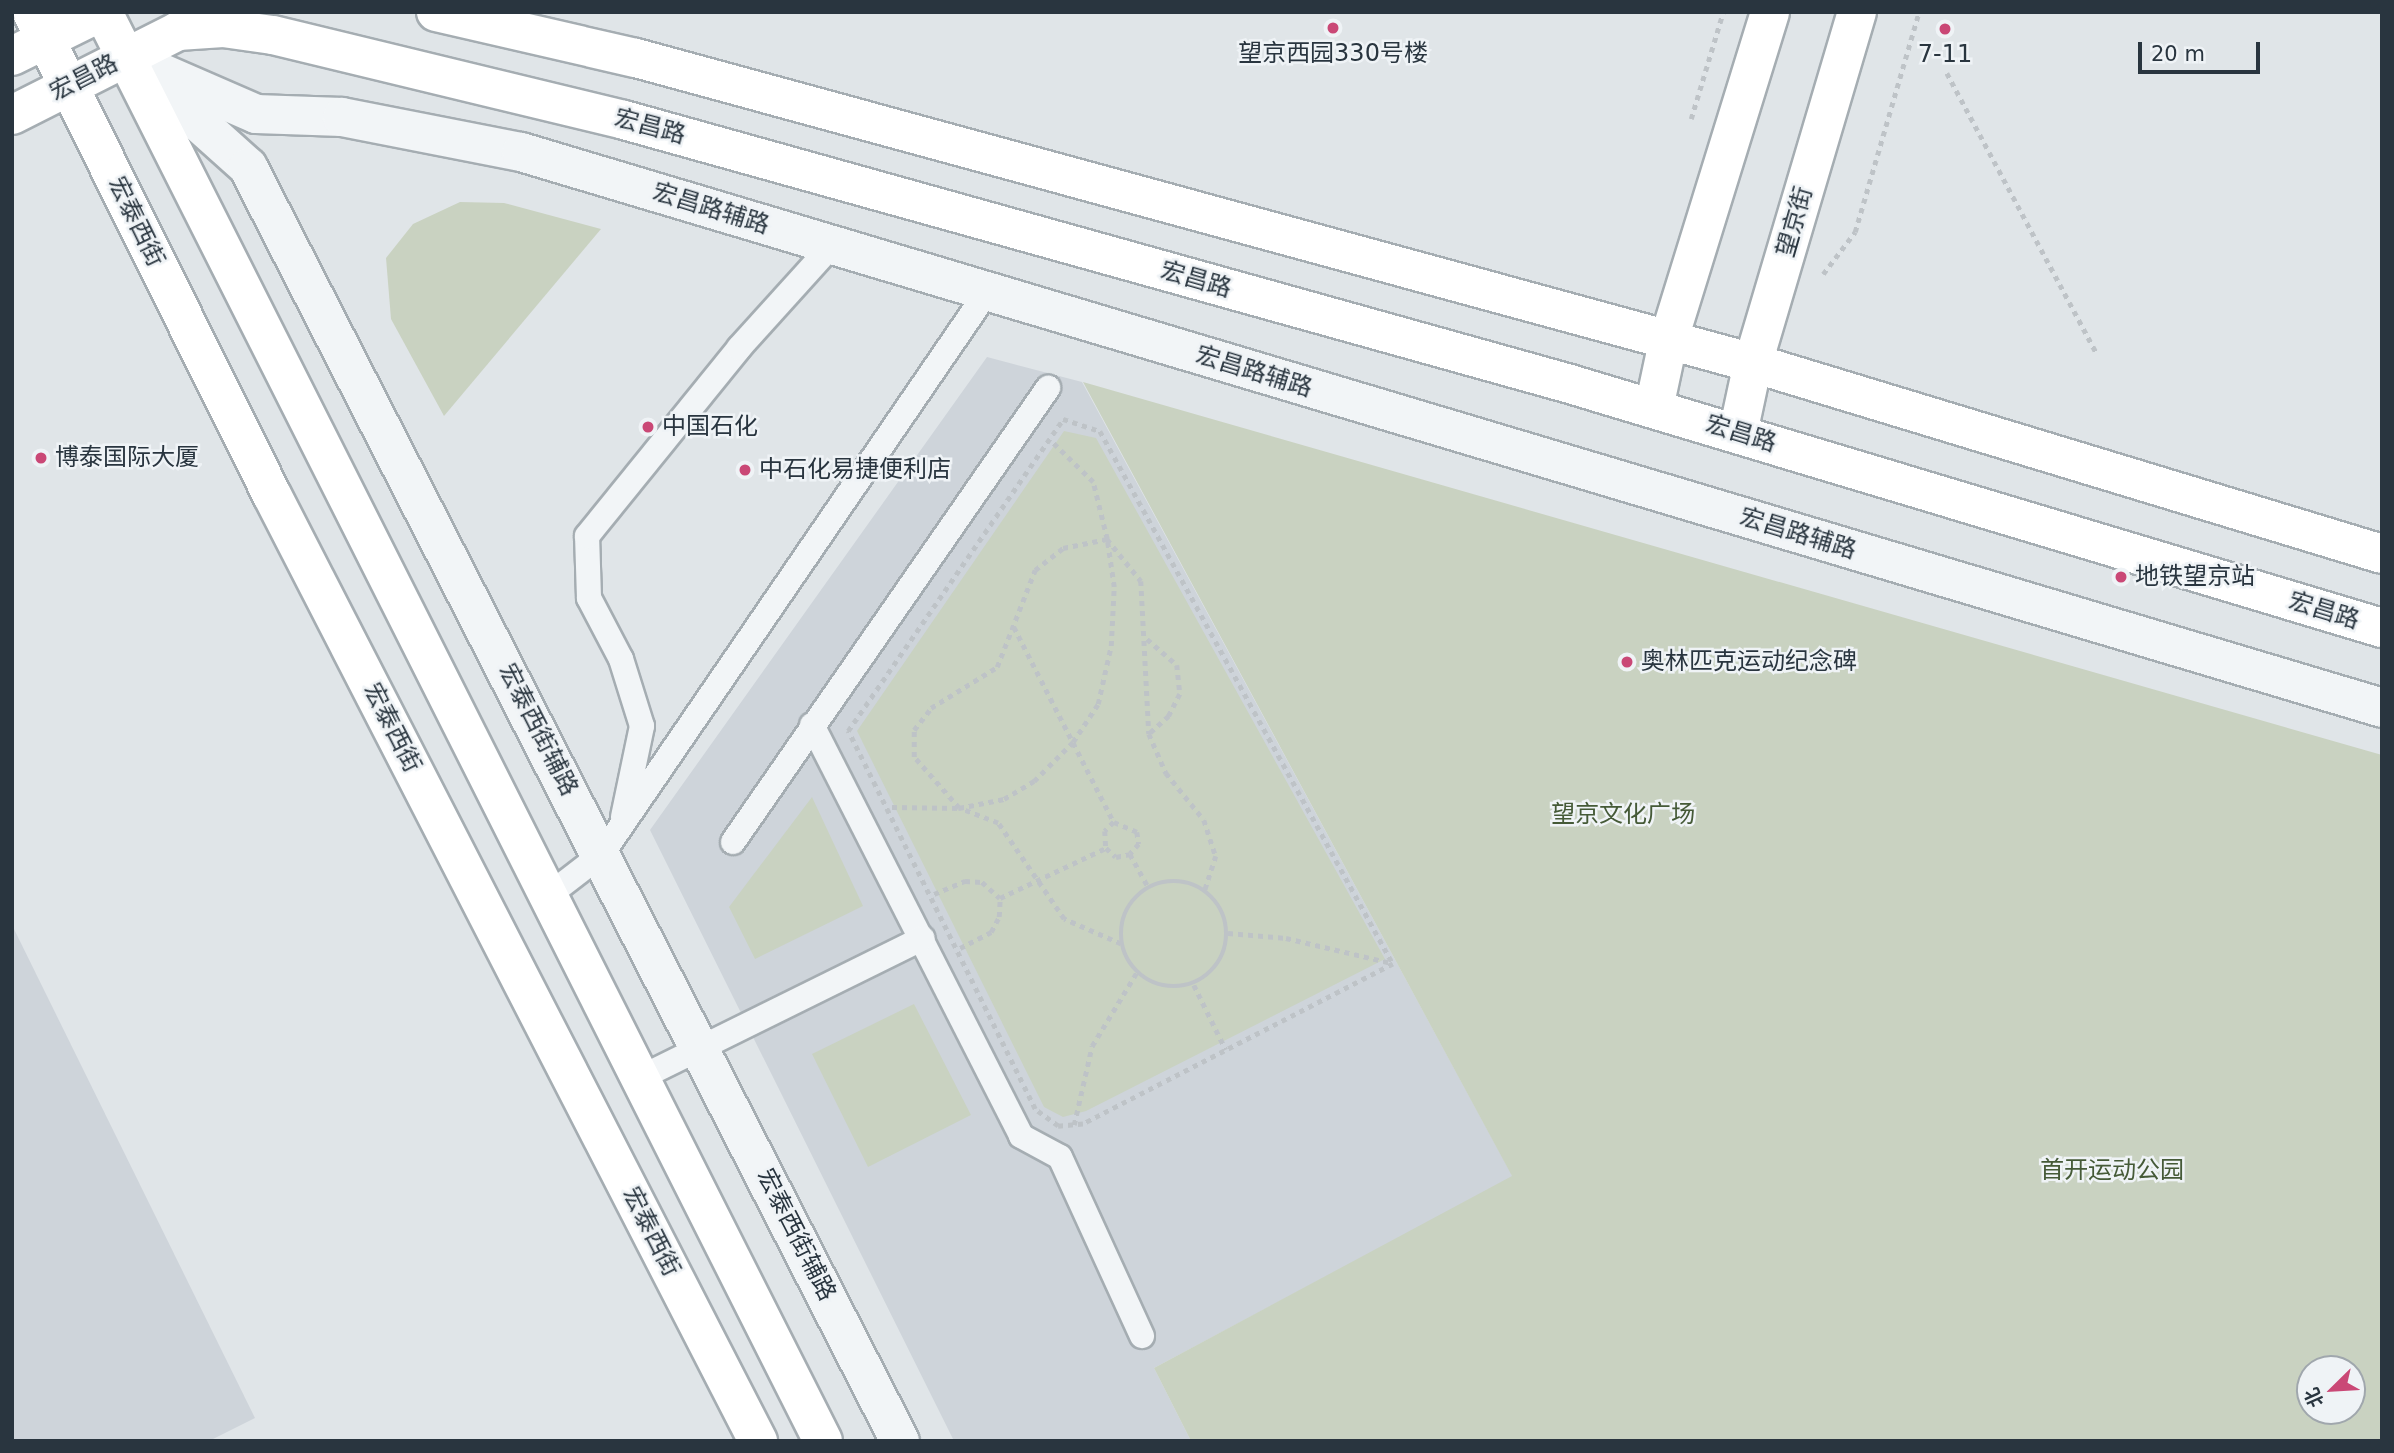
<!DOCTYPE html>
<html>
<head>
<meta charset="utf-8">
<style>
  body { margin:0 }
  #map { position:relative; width:2394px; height:1453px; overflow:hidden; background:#e0e5e8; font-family:"DejaVu Sans","Noto Sans SC",sans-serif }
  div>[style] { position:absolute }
  .built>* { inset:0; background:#ced4da }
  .green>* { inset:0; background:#c9d2c1 }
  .path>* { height:4.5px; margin-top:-2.25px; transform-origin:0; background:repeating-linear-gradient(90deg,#bec3c7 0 5px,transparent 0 10px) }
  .path>.ring { margin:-2.25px; padding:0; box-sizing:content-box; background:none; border:4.5px solid #bec3c7; border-radius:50% }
  .roads { filter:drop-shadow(2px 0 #a5adb2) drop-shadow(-2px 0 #a5adb2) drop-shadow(0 2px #a5adb2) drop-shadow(0 -2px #a5adb2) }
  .lane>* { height:24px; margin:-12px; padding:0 12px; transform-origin:12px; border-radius:12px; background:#f2f5f7 }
  .street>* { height:38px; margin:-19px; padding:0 19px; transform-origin:19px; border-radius:19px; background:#f2f5f7 }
  .secondary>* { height:38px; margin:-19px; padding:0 19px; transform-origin:19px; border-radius:19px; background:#fff }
  .dots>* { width:19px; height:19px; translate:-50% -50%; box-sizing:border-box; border:4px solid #eff3f6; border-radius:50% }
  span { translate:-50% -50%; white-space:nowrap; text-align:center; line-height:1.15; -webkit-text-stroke:5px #eff3f6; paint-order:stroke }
  .poi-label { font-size:24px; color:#29353f }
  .left { translate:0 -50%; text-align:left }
  .street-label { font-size:24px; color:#29353f }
  .park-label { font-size:24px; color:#455a37 }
  .frame { position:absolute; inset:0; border:14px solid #29353f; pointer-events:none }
  .north { position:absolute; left:2296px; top:1355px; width:70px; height:70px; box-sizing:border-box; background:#eff3f6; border:2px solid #a0a7ad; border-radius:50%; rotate:246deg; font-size:19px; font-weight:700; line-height:28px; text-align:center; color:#29353f }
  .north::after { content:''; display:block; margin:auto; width:24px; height:32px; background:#ca4876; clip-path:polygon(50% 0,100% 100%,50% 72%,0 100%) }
  .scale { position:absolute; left:2138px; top:42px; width:122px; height:32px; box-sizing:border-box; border:4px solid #29353f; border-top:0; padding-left:9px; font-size:21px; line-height:24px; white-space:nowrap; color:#29353f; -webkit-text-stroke:5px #eff3f6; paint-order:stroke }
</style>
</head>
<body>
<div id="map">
  <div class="built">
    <div style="clip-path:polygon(987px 357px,1082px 382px,1513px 1177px,1154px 1368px,1191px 1441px,954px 1441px,650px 830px)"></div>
    <div style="clip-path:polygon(12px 925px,255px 1418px,209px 1441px,12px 1441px)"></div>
  </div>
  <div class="green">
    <div style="clip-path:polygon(460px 202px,504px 203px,601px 229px,444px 416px,391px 319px,386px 258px,413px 224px)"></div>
    <div style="clip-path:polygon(evenodd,1083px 382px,2382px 755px,2382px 1441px,1191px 1441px,1154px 1368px,1512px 1176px,1083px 382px,2352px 1369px,2352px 1411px,2310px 1411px,2310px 1369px,2352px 1369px)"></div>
    <div style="clip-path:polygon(1064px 431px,1096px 438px,1385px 959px,1086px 1111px,1063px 1117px,1044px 1107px,857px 731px)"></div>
    <div style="clip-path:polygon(812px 797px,863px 906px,755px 959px,729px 907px)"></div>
    <div style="clip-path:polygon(914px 1004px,971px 1115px,868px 1167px,812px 1054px)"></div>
  </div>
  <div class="path">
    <div style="left:1947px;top:73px;width:319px;rotate:61.9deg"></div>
    <div style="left:1691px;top:119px;width:112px;rotate:-73.3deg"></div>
    <div style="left:1823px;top:274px;width:53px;rotate:-52.7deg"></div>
    <div style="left:1855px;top:232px;width:229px;rotate:-73.8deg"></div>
    <div style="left:1063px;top:419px;width:39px;rotate:18deg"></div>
    <div style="left:1100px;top:431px;width:608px;rotate:61.2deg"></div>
    <div style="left:1393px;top:964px;width:349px;rotate:152.7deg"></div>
    <div style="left:1083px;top:1124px;width:25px;rotate:175deg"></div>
    <div style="left:1058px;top:1126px;width:29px;rotate:-144deg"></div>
    <div style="left:1035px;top:1109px;width:422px;rotate:-116.3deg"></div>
    <div style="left:848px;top:731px;width:379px;rotate:-55.4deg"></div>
    <div style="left:1014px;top:627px;width:219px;rotate:62.9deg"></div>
    <div style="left:1114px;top:822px;width:13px;rotate:135deg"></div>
    <div style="left:1105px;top:831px;width:17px;rotate:87deg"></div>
    <div style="left:1106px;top:848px;width:13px;rotate:42deg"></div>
    <div style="left:1116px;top:857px;width:14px;rotate:-12deg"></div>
    <div style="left:1130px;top:854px;width:37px;rotate:61deg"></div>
    <div style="left:1147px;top:639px;width:40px;rotate:41deg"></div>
    <div style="left:1177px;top:665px;width:29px;rotate:84deg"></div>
    <div style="left:1180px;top:694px;width:25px;rotate:117deg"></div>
    <div style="left:1169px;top:716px;width:25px;rotate:138deg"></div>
    <div style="left:892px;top:807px;width:67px;rotate:0.9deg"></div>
    <div style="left:959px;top:808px;width:46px;rotate:-11.3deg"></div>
    <div style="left:1004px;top:799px;width:35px;rotate:-31deg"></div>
    <div style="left:1034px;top:781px;width:55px;rotate:-45deg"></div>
    <div style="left:1073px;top:742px;width:45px;rotate:-56.7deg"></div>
    <div style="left:1098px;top:704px;width:59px;rotate:-77.4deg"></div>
    <div style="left:1111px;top:646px;width:59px;rotate:-87.1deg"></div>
    <div style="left:1114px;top:587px;width:49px;rotate:-98.3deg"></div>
    <div style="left:1107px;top:539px;width:59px;rotate:-103.8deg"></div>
    <div style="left:1093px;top:482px;width:60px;rotate:-135.7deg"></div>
    <div style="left:1114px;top:822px;width:25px;rotate:23deg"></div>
    <div style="left:1137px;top:832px;width:12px;rotate:81deg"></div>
    <div style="left:1139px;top:844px;width:13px;rotate:132deg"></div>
    <div class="ring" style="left:1121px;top:881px;width:101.5px;height:101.5px"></div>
    <div style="left:934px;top:894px;width:34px;rotate:-23deg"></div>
    <div style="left:965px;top:881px;width:17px;rotate:3deg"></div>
    <div style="left:982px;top:882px;width:24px;rotate:42deg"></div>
    <div style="left:1228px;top:933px;width:58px;rotate:4.9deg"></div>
    <div style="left:1286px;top:938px;width:109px;rotate:13.3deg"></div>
    <div style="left:1121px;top:944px;width:62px;rotate:-156.3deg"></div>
    <div style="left:1064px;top:919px;width:116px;rotate:-124.5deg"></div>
    <div style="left:998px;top:823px;width:42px;rotate:-159deg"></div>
    <div style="left:959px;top:808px;width:68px;rotate:-131.4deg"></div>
    <div style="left:914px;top:757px;width:27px;rotate:-90deg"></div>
    <div style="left:914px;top:730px;width:28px;rotate:-52deg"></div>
    <div style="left:931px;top:708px;width:78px;rotate:-31.8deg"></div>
    <div style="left:997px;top:667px;width:104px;rotate:-68.6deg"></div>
    <div style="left:1035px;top:570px;width:36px;rotate:-38deg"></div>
    <div style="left:1063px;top:548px;width:45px;rotate:-11.6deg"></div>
    <div style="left:1107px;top:539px;width:54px;rotate:51deg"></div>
    <div style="left:1141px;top:581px;width:153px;rotate:87deg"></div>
    <div style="left:1149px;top:734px;width:43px;rotate:66.4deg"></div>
    <div style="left:1166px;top:773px;width:60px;rotate:51deg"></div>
    <div style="left:1204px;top:820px;width:38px;rotate:72deg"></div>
    <div style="left:1216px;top:856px;width:36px;rotate:108deg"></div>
    <div style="left:960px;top:948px;width:35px;rotate:-27deg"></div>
    <div style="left:991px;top:932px;width:17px;rotate:-62deg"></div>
    <div style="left:999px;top:917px;width:19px;rotate:-87deg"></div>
    <div style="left:1000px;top:898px;width:117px;rotate:-25.3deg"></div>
    <div style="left:1194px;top:985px;width:72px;rotate:63.8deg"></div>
    <div style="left:1074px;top:1125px;width:81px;rotate:-77.2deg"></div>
    <div style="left:1092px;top:1046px;width:87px;rotate:-58.7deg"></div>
  </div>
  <div class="roads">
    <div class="lane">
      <div style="left:812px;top:725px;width:461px;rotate:63deg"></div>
      <div style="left:1021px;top:1136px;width:44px;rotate:28.3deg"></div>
      <div style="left:1060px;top:1157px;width:197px;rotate:65.4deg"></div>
      <div style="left:623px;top:817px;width:93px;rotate:-78.2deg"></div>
      <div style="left:642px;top:726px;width:70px;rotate:-107.4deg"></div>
      <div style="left:621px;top:659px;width:69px;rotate:-117.7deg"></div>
      <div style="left:589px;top:598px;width:62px;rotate:-91.8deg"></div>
      <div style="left:587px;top:536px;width:242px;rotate:-51deg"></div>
      <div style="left:739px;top:348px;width:139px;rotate:-47.9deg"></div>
      <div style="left:733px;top:842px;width:553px;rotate:-55.25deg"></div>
      <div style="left:549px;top:895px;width:67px;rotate:-37.7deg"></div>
      <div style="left:602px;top:854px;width:681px;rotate:-55.59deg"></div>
      <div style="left:642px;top:1077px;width:313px;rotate:-26.3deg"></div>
    </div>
    <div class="street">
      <div style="left:125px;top:57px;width:143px;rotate:23.5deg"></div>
      <div style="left:256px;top:114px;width:86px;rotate:2deg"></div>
      <div style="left:342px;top:117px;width:182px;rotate:11.1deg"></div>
      <div style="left:521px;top:152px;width:1942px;rotate:16.63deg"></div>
      <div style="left:150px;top:79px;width:132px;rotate:41.9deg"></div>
      <div style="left:248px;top:167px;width:1431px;rotate:62.9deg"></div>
    </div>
    <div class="secondary">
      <div style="left:32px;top:12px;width:539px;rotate:63.58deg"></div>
      <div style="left:272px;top:495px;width:1064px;rotate:62.81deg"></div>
      <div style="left:103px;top:12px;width:1600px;rotate:63.26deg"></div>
      <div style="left:436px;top:12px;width:205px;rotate:13deg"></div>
      <div style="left:636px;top:58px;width:1158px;rotate:15.27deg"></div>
      <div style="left:1753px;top:363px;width:657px;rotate:16.89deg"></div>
      <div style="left:12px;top:56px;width:99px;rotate:-26.3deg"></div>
      <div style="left:12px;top:115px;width:186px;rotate:-26.8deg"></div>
      <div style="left:178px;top:31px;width:45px;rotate:-3.8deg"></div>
      <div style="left:223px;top:28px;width:50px;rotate:8deg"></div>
      <div style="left:273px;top:35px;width:361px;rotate:13.6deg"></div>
      <div style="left:624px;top:120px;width:982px;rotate:15.59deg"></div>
      <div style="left:1570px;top:384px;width:848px;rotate:16.73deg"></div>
      <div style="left:1654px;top:408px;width:67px;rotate:-78deg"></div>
      <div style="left:1668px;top:342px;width:345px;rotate:-72.8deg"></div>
      <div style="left:1738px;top:433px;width:72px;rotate:-77.9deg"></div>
      <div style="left:1753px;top:363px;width:366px;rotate:-73.5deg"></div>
    </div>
  </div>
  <div class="dots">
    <div style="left:1333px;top:28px;background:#ca4876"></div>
    <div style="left:1945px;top:29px;background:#ca4876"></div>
    <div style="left:648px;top:427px;background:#ca4876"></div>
    <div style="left:41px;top:458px;background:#ca4876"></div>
    <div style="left:745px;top:470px;background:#ca4876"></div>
    <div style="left:2121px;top:577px;background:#ca4876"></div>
    <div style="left:1627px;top:662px;background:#ca4876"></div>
  </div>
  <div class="poi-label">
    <span style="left:1333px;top:54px">望京西园330号楼</span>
    <span style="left:1945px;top:55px">7-11</span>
    <span class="left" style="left:662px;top:427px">中国石化</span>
    <span class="left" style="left:55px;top:458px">博泰国际大厦</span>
    <span class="left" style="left:759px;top:470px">中石化易捷便利店</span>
    <span class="left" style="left:2135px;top:577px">地铁望京站</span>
    <span class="left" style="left:1641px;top:662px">奥林匹克运动纪念碑</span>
  </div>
  <div class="street-label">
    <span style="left:84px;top:78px;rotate:-27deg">宏昌路</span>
    <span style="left:650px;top:127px;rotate:15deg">宏昌路</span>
    <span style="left:711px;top:209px;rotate:17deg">宏昌路辅路</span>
    <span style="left:136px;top:222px;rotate:64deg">宏泰西街</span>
    <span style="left:1795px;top:222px;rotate:-74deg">望京街</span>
    <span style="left:1196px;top:280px;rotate:16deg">宏昌路</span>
    <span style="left:1254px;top:372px;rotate:17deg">宏昌路辅路</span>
    <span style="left:1741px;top:434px;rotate:17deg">宏昌路</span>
    <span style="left:1798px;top:534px;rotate:17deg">宏昌路辅路</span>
    <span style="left:2324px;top:611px;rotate:17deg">宏昌路</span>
    <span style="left:392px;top:728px;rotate:63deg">宏泰西街</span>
    <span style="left:538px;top:730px;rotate:63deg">宏泰西街辅路</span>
    <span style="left:651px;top:1232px;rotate:63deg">宏泰西街</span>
    <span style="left:796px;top:1235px;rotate:63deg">宏泰西街辅路</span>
  </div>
  <div class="park-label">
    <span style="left:1623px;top:815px">望京文化广场</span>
    <span style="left:2112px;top:1171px">首开运动公园</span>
  </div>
  <div class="frame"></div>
  <div class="north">北</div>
  <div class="scale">20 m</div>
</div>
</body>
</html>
